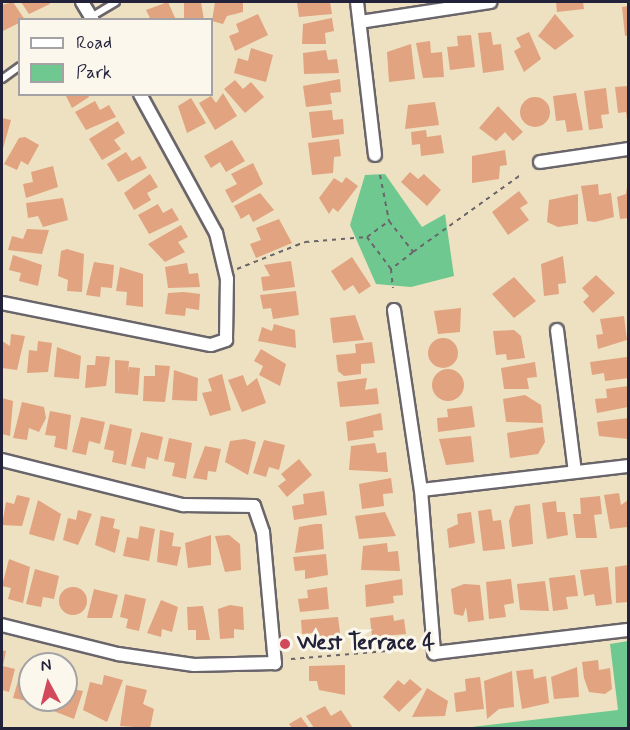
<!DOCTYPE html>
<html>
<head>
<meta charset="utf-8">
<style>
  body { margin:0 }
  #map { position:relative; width:630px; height:730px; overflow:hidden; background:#ede1c1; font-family:Mynerve,sans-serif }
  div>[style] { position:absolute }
  .green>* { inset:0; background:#6fc88f }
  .building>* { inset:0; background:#e1a380 }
  .round { border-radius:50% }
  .path>* { height:2px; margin-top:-1px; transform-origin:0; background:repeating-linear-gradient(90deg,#69656a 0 4.5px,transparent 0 9px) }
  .roads { filter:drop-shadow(2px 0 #69656a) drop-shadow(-2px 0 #69656a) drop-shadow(0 2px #69656a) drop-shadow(0 -2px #69656a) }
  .lane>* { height:6px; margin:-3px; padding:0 3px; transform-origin:3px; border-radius:3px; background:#fff }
  .street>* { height:12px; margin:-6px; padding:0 6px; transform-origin:6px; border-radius:6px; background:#fff }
  .dots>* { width:16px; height:16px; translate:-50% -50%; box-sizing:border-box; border:3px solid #fbf7ec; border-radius:50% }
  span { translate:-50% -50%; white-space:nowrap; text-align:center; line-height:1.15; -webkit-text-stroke:6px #fbf7ec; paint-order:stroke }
  .poi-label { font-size:22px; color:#22223b; font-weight:700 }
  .left { translate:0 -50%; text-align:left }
  .frame { position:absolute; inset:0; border:3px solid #22223b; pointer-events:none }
  .legend { position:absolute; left:18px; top:18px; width:195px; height:78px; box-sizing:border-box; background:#fbf7ec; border:2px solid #a4a2a5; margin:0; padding:8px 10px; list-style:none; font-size:18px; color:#22223b }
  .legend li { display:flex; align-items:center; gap:12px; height:30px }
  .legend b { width:30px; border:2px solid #a4a2a5 }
  .north { position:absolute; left:18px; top:652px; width:60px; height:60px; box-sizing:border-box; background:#fbf7ec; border:2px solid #a4a2a5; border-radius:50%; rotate:353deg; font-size:16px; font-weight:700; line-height:24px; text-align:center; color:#22223b }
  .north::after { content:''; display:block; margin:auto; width:21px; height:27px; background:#d1495b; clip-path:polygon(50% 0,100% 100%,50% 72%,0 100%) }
</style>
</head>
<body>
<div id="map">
  <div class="green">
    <div style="clip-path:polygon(385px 174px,422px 227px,445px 214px,454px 276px,411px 287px,376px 284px,350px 225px,365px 175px)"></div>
    <div style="clip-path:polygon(628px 641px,628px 728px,463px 728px,618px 710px,610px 644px)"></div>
  </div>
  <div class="building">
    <div style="clip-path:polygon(13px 2px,25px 20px,3px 31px,2px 5px)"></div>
    <div style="clip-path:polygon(21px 2px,49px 2px,50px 4px,29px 14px)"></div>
    <div style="clip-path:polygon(168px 2px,176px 20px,151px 20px,146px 10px)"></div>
    <div style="clip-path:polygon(184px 2px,201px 2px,204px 20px,184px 20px)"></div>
    <div style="clip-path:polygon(215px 2px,243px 2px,243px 12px,227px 16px,223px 24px,212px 21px)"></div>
    <div style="clip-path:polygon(297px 2px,330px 2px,332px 14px,299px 17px)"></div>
    <div style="clip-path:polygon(556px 2px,583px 2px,584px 9px,557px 12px)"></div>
    <div style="clip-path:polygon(628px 6px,628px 35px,625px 36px,622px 7px)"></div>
    <div style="clip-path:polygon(258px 14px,268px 35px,235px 51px,229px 36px,239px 32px,236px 24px)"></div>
    <div style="clip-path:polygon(555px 14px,574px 36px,555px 50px,538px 36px)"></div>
    <div style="clip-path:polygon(332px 18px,334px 31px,325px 33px,326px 44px,302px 44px,303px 24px)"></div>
    <div style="clip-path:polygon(491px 32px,493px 45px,501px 44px,504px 70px,483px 73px,478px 33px)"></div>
    <div style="clip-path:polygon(529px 32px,541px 59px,524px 72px,514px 51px,521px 47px,516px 38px)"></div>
    <div style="clip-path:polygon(471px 35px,475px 67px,450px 70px,447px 47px,458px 46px,457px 36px)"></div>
    <div style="clip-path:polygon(430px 41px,431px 53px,442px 52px,444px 77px,423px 78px,416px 43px)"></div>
    <div style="clip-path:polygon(411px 44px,415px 79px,389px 82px,387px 52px)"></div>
    <div style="clip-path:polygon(251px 48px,273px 55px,266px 82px,234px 73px,238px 58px,248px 61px)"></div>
    <div style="clip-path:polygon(326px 50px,328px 60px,337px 59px,339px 73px,304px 74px,303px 53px)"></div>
    <div style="clip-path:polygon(340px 79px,341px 92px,330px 93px,332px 104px,306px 107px,303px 86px)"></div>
    <div style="clip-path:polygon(235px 80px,243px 89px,251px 82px,264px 97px,245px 113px,224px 89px)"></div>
    <div style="clip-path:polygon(628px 86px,628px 119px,627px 119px,626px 112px,618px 113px,615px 87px)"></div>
    <div style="clip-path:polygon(606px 88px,609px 114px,601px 115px,603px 128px,589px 130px,584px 91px)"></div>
    <div style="clip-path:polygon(223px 93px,237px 116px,215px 130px,199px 103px,211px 96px,216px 103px)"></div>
    <div style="clip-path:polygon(576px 93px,583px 130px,567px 132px,565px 120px,556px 121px,553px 96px)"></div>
    <div style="clip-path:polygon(65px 94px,88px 94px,89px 97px,72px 108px)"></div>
    <div class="round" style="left:520px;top:97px;width:30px;height:30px"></div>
    <div style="clip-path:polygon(191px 98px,206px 123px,187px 133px,178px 106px)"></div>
    <div style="clip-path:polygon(95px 101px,100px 110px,109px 105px,116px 117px,86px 130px,75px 112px)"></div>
    <div style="clip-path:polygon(435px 102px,439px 125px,405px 129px,408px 105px)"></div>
    <div style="clip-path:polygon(498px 106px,523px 132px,513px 141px,505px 132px,496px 141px,479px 128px)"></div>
    <div style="clip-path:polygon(332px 110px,333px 120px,343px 119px,344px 134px,312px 138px,309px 112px)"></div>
    <div style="clip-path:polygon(2px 118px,11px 120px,2px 152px)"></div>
    <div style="clip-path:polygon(118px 121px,125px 133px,114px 140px,121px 149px,102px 160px,89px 139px)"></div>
    <div style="clip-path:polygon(426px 130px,427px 137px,441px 135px,444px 153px,421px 156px,420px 144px,412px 145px,411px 132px)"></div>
    <div style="clip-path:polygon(25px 137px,39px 145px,28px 165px,21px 161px,17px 170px,4px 164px,19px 138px)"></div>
    <div style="clip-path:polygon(339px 139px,341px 156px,334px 157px,333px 173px,312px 175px,308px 143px)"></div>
    <div style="clip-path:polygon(232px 140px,245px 161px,226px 172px,220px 162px,211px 168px,204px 156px)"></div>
    <div style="clip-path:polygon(505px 150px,507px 165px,500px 166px,499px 179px,472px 183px,472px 156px)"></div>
    <div style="clip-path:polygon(126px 152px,132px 161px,140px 156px,147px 168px,118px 182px,107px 164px)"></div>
    <div style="clip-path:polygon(253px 163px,263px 184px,232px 203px,225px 190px,237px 184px,231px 174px)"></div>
    <div style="clip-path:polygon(53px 166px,58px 187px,26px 198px,23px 184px,33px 182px,31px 172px)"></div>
    <div style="clip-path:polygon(410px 172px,418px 179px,424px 174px,441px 190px,427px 206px,401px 182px)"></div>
    <div style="clip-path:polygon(150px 174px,158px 187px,147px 193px,151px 200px,134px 210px,124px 193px)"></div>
    <div style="clip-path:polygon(346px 177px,358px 186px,338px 212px,333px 208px,329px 214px,319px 198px,334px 178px,342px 183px)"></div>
    <div style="clip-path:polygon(628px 180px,628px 218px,620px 219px,617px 197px,626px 194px)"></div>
    <div style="clip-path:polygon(598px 184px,599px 195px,611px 193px,614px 217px,595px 222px,587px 221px,581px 186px)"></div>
    <div style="clip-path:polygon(519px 191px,528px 203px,520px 208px,529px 220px,508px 235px,492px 212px)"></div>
    <div style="clip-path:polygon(260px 193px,274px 210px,253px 222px,249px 214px,241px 219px,234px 206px)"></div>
    <div style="clip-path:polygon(578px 194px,578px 224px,558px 227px,547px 222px,549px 200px)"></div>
    <div style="clip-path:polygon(63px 198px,68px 220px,43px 227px,38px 216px,28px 218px,26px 203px)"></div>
    <div style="clip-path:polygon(158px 204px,163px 213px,172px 208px,179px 220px,149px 234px,138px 215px)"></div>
    <div style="clip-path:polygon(279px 219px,292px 243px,256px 258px,250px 244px,261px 240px,256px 228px)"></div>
    <div style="clip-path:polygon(181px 225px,188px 237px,178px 242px,185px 252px,165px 262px,148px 244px)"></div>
    <div style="clip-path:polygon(27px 229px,49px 230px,42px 254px,8px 250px,12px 236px,23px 239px)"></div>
    <div style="clip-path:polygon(67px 249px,84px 254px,82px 292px,67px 291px,68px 280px,58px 276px,61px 251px)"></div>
    <div style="clip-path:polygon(13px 255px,42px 265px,38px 286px,19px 281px,21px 273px,9px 270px)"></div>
    <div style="clip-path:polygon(563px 256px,566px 283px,558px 284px,559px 294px,544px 296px,541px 264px)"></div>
    <div style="clip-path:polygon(352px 257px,371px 286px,359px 294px,353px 285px,344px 291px,331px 271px)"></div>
    <div style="clip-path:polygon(291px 261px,295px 287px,263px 291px,261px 277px,270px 276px,264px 265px)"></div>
    <div style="clip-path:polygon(94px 262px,114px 265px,112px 288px,101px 287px,100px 297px,86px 295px)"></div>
    <div style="clip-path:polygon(187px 263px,189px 274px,198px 273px,200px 287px,168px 288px,165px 267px)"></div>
    <div style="clip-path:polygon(120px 267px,143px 274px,143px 307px,126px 305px,127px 292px,116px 291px)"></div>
    <div style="clip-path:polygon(596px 275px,615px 293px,593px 313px,583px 302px,589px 296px,582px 288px)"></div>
    <div style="clip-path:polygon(514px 277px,536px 301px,514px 318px,492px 294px)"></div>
    <div style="clip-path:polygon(296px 291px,299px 315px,273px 319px,271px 308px,263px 309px,260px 295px)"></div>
    <div style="clip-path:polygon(184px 292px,200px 294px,199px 310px,186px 308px,185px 316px,165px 314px,168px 293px)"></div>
    <div style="clip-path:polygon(461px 308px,460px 332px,438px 334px,434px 311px)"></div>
    <div style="clip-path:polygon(355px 315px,364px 340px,333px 343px,330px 318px)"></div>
    <div style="clip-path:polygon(624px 316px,627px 340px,598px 349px,596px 335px,603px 334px,600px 319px)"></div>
    <div style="clip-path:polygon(274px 324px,295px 330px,296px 348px,258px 341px,262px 327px,272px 331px)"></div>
    <div style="clip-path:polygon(514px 330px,521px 336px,525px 358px,507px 360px,506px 354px,496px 355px,493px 331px)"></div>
    <div style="clip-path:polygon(11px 334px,25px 336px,17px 370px,2px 368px,2px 341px,10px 346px)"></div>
    <div class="round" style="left:428px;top:338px;width:30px;height:30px"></div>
    <div style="clip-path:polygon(38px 341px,52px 343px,48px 372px,27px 373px,29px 350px,37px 351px)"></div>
    <div style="clip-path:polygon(372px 342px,375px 363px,361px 364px,361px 374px,344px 376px,338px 371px,336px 355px,356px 353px,355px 344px)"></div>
    <div style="clip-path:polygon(57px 347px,81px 356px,79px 379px,54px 377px)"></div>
    <div style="clip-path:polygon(261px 349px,286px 364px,280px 386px,259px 375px,263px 366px,254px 361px)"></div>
    <div style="clip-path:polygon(96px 356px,110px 357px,106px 386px,85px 388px,87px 365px,95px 365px)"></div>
    <div style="clip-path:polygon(627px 357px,628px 378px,605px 381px,604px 373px,592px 375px,590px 362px)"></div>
    <div style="clip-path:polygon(115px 360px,129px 361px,128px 373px,129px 367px,140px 368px,138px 395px,115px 393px)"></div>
    <div style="clip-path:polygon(535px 362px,537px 377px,527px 378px,529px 389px,504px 389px,501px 368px)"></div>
    <div style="clip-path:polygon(155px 365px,170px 366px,165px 402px,143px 401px,144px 376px,155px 376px)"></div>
    <div class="round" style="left:432px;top:369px;width:32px;height:32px"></div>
    <div style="clip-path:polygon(174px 370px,198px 378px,197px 401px,172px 400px)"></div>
    <div style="clip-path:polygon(222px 374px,231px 410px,210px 416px,202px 393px,212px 391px,208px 379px)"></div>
    <div style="clip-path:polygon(243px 375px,247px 386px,257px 378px,266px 403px,242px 412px,228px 380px)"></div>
    <div style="clip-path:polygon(367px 378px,365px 390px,377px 388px,379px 404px,340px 407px,337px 382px)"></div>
    <div style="clip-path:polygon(628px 386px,628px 407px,597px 413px,595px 399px,607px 398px,606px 389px)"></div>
    <div style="clip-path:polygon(525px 395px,541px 405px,543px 423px,506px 422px,503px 399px)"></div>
    <div style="clip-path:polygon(2px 398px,13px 401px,10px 436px,2px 434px)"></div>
    <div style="clip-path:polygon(22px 402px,44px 407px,46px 418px,39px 432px,29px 428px,27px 440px,13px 438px)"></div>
    <div style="clip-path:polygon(472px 406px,475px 427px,438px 432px,437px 418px,448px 417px,447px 409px)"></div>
    <div style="clip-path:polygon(50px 411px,71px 415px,67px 450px,54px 447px,56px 436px,45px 435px)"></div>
    <div style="clip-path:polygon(381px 413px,383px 430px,373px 431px,374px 437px,348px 441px,346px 422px)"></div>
    <div style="clip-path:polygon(81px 417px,105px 422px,100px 444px,89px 441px,86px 455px,72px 452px)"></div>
    <div style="clip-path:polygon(628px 418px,628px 439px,599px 436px,597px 422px)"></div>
    <div style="clip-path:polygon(110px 424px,132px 429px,126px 465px,112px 462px,114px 451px,104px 449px)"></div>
    <div style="clip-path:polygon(543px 427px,545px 442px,538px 454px,510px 458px,507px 433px)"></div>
    <div style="clip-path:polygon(141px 432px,163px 437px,158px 460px,147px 457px,145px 469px,131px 466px)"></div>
    <div style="clip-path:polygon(471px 436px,474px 462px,446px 465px,439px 439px)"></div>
    <div style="clip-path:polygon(169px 438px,192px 443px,186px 479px,172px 476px,175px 463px,164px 461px)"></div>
    <div style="clip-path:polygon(245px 439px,256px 442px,248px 475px,225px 462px,230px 441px)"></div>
    <div style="clip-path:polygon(264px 440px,285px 445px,279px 470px,269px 467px,266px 477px,253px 473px)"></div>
    <div style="clip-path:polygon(375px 443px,377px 453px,386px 452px,388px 472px,349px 470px,351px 446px)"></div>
    <div style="clip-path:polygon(205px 446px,221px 449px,216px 472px,208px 471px,207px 480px,193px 478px)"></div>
    <div style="clip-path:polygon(299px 459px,312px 475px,287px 497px,278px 486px,286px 480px,281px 474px)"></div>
    <div style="clip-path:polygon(391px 478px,393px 493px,383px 494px,384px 506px,362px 509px,359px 484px)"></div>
    <div style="clip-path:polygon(324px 491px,327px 515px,294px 520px,292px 506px,304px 504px,303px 494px)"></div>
    <div style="clip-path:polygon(619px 493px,621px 505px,628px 500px,628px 527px,610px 529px,604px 495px)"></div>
    <div style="clip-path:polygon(17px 495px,30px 498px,22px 526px,2px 525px,6px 502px,14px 504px)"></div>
    <div style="clip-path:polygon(600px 496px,602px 514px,594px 515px,597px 538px,576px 538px,573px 514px,581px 514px,580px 498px)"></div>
    <div style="clip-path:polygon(38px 500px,61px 514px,54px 541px,29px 534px)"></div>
    <div style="clip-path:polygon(556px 501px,557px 512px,565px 512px,568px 535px,547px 539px,542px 503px)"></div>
    <div style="clip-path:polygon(530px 504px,533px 544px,512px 547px,509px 521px,515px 506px)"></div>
    <div style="clip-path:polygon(491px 509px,493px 521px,501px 520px,505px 549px,483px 551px,478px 511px)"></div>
    <div style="clip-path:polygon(78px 510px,92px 514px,78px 545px,63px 540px,68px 518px,76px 520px)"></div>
    <div style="clip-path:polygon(385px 512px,396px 536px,359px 539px,355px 516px)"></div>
    <div style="clip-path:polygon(471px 512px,475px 543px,449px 548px,447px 529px,458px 524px,457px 514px)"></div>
    <div style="clip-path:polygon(101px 516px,115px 519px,113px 528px,120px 530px,115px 553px,95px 545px)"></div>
    <div style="clip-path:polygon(315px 524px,322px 524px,324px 549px,295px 553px,299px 527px)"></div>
    <div style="clip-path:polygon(140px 526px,155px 529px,149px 561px,123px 556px,127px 537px,138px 539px)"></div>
    <div style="clip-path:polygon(160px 530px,174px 533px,172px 546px,181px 547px,177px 566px,157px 562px)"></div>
    <div style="clip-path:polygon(211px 535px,211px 565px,188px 568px,185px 543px)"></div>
    <div style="clip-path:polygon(229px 535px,240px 544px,241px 570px,225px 572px,215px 536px)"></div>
    <div style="clip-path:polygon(387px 543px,388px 552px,398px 551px,400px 571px,361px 570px,363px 546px)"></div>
    <div style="clip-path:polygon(326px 554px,328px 575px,305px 579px,305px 570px,295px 571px,293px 557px)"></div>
    <div style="clip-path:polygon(9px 559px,30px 567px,23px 603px,8px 599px,11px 588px,2px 586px)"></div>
    <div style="clip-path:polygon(628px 565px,628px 602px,616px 603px,615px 567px)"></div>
    <div style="clip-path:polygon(608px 567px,612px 604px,596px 606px,594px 594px,584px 596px,580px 570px)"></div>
    <div style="clip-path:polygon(35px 569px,59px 576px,54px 599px,43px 597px,41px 607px,26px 604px)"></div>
    <div style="clip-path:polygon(575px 575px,578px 596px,566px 597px,568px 609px,553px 611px,549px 578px)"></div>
    <div style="clip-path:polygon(402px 579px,403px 595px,393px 596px,394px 603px,366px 607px,365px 585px)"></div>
    <div style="clip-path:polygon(511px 579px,514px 603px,504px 605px,506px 617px,489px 619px,486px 582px)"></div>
    <div style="clip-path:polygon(545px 581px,549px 611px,520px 610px,517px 584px)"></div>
    <div style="clip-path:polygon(464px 584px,480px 585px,484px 620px,468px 622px,466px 607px,463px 616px,454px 614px,451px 589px)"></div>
    <div style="clip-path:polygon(327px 587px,329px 609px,300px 612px,298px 599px,308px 598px,307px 590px)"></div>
    <div class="round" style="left:59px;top:587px;width:28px;height:28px"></div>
    <div style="clip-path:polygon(94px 589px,118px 595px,112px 618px,87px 618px)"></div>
    <div style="clip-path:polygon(125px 594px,146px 599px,139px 631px,126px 628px,128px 619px,120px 617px)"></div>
    <div style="clip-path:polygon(161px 600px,178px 607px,172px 632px,162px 629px,161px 637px,147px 633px)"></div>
    <div style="clip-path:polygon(230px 605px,243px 607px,244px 630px,234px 629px,234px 638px,220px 639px,218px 609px)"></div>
    <div style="clip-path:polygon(203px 606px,210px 640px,196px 640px,196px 630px,188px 630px,187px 607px)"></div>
    <div style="clip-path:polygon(393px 615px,394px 621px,404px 619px,406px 634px,372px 637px,370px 618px)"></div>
    <div style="clip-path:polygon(338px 617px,341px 640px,317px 643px,313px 633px,302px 634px,301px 620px)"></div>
    <div style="clip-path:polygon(2px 650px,6px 651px,3px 666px,15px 669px,9px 692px,2px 690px)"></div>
    <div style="clip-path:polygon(598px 660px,599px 670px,610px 668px,612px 689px,605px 694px,589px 692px,584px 678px,582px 662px)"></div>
    <div style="clip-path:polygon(345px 665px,345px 695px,319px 690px,317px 681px,309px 681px,309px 666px)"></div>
    <div style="clip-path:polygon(66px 666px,72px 689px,83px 691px,74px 719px,51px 710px,53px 700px,66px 700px)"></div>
    <div style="clip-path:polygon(577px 667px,579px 697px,554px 699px,551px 677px)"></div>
    <div style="clip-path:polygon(533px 669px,534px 679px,546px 676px,549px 703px,522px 709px,516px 671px)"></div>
    <div style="clip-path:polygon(512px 671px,514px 707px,499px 709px,487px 719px,484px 681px)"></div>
    <div style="clip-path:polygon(20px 674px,30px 675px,30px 700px,42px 700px,41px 704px,13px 698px)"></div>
    <div style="clip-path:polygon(104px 675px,123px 680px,107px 722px,83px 710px,90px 682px,102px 685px)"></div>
    <div style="clip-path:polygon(480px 677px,484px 709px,456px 712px,454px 693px,466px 691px,465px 679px)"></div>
    <div style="clip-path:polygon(410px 679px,422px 689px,399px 712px,383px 697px,398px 680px,404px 685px)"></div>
    <div style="clip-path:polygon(126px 685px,147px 690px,143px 704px,154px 709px,150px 728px,120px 726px)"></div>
    <div style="clip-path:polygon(427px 688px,448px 701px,445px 716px,412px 717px)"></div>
    <div style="clip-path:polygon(325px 706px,331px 716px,341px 710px,353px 728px,314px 728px,306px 716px)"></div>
    <div style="clip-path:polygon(301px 717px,309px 728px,292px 728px,289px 724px)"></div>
  </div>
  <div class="path">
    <div style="left:380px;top:175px;width:47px;rotate:78.9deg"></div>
    <div style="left:413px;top:252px;width:134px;rotate:-35.6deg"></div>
    <div style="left:237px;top:269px;width:73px;rotate:-21.7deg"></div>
    <div style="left:305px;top:242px;width:62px;rotate:-4.6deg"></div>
    <div style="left:367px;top:237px;width:27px;rotate:-36deg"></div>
    <div style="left:389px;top:221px;width:39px;rotate:52deg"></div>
    <div style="left:413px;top:252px;width:28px;rotate:142deg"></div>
    <div style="left:391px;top:269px;width:40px;rotate:-127deg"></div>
    <div style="left:391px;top:269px;width:19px;rotate:84deg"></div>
    <div style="left:291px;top:659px;width:121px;rotate:-4.7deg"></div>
    <div style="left:627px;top:728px;width:1px"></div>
  </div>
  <div class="roads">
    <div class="lane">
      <div style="left:91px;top:17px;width:29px;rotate:-31deg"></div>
      <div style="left:2px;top:79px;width:22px;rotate:-36deg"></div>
    </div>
    <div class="street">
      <div style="left:82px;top:2px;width:21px;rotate:59deg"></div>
      <div style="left:357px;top:2px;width:154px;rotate:83.3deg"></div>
      <div style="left:360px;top:22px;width:132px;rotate:-8.7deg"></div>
      <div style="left:540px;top:162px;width:89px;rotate:-8.4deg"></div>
      <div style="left:2px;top:303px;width:213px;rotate:11.4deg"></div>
      <div style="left:211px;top:345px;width:16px;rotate:-18deg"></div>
      <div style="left:226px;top:340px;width:61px;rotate:-89.1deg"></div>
      <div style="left:227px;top:279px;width:47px;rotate:-103.4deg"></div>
      <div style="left:216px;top:233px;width:158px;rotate:-118.7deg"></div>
      <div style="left:394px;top:310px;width:182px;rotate:81.5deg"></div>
      <div style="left:421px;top:490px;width:164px;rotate:85.4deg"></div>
      <div style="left:434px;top:653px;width:195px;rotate:-6.8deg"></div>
      <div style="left:557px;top:330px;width:143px;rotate:82.8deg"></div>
      <div style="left:2px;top:460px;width:187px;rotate:14deg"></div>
      <div style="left:183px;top:505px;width:71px;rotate:0.8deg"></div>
      <div style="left:254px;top:506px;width:28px;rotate:71deg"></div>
      <div style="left:263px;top:532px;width:132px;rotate:84.8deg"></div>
      <div style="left:275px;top:663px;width:81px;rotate:178.6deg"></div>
      <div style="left:194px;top:665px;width:77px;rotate:-171.8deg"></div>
      <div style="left:118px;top:654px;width:120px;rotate:-166deg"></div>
      <div style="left:421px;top:490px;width:208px;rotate:-6.6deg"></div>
    </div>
  </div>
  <div class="dots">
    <div style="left:285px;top:644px;background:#d1495b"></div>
  </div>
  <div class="poi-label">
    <span class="left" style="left:297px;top:644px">West Terrace 4</span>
  </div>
  <div class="frame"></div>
  <ul class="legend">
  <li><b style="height:8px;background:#fff"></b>Road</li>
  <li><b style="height:16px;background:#6fc88f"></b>Park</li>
  </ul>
  <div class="north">N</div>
</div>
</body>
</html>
